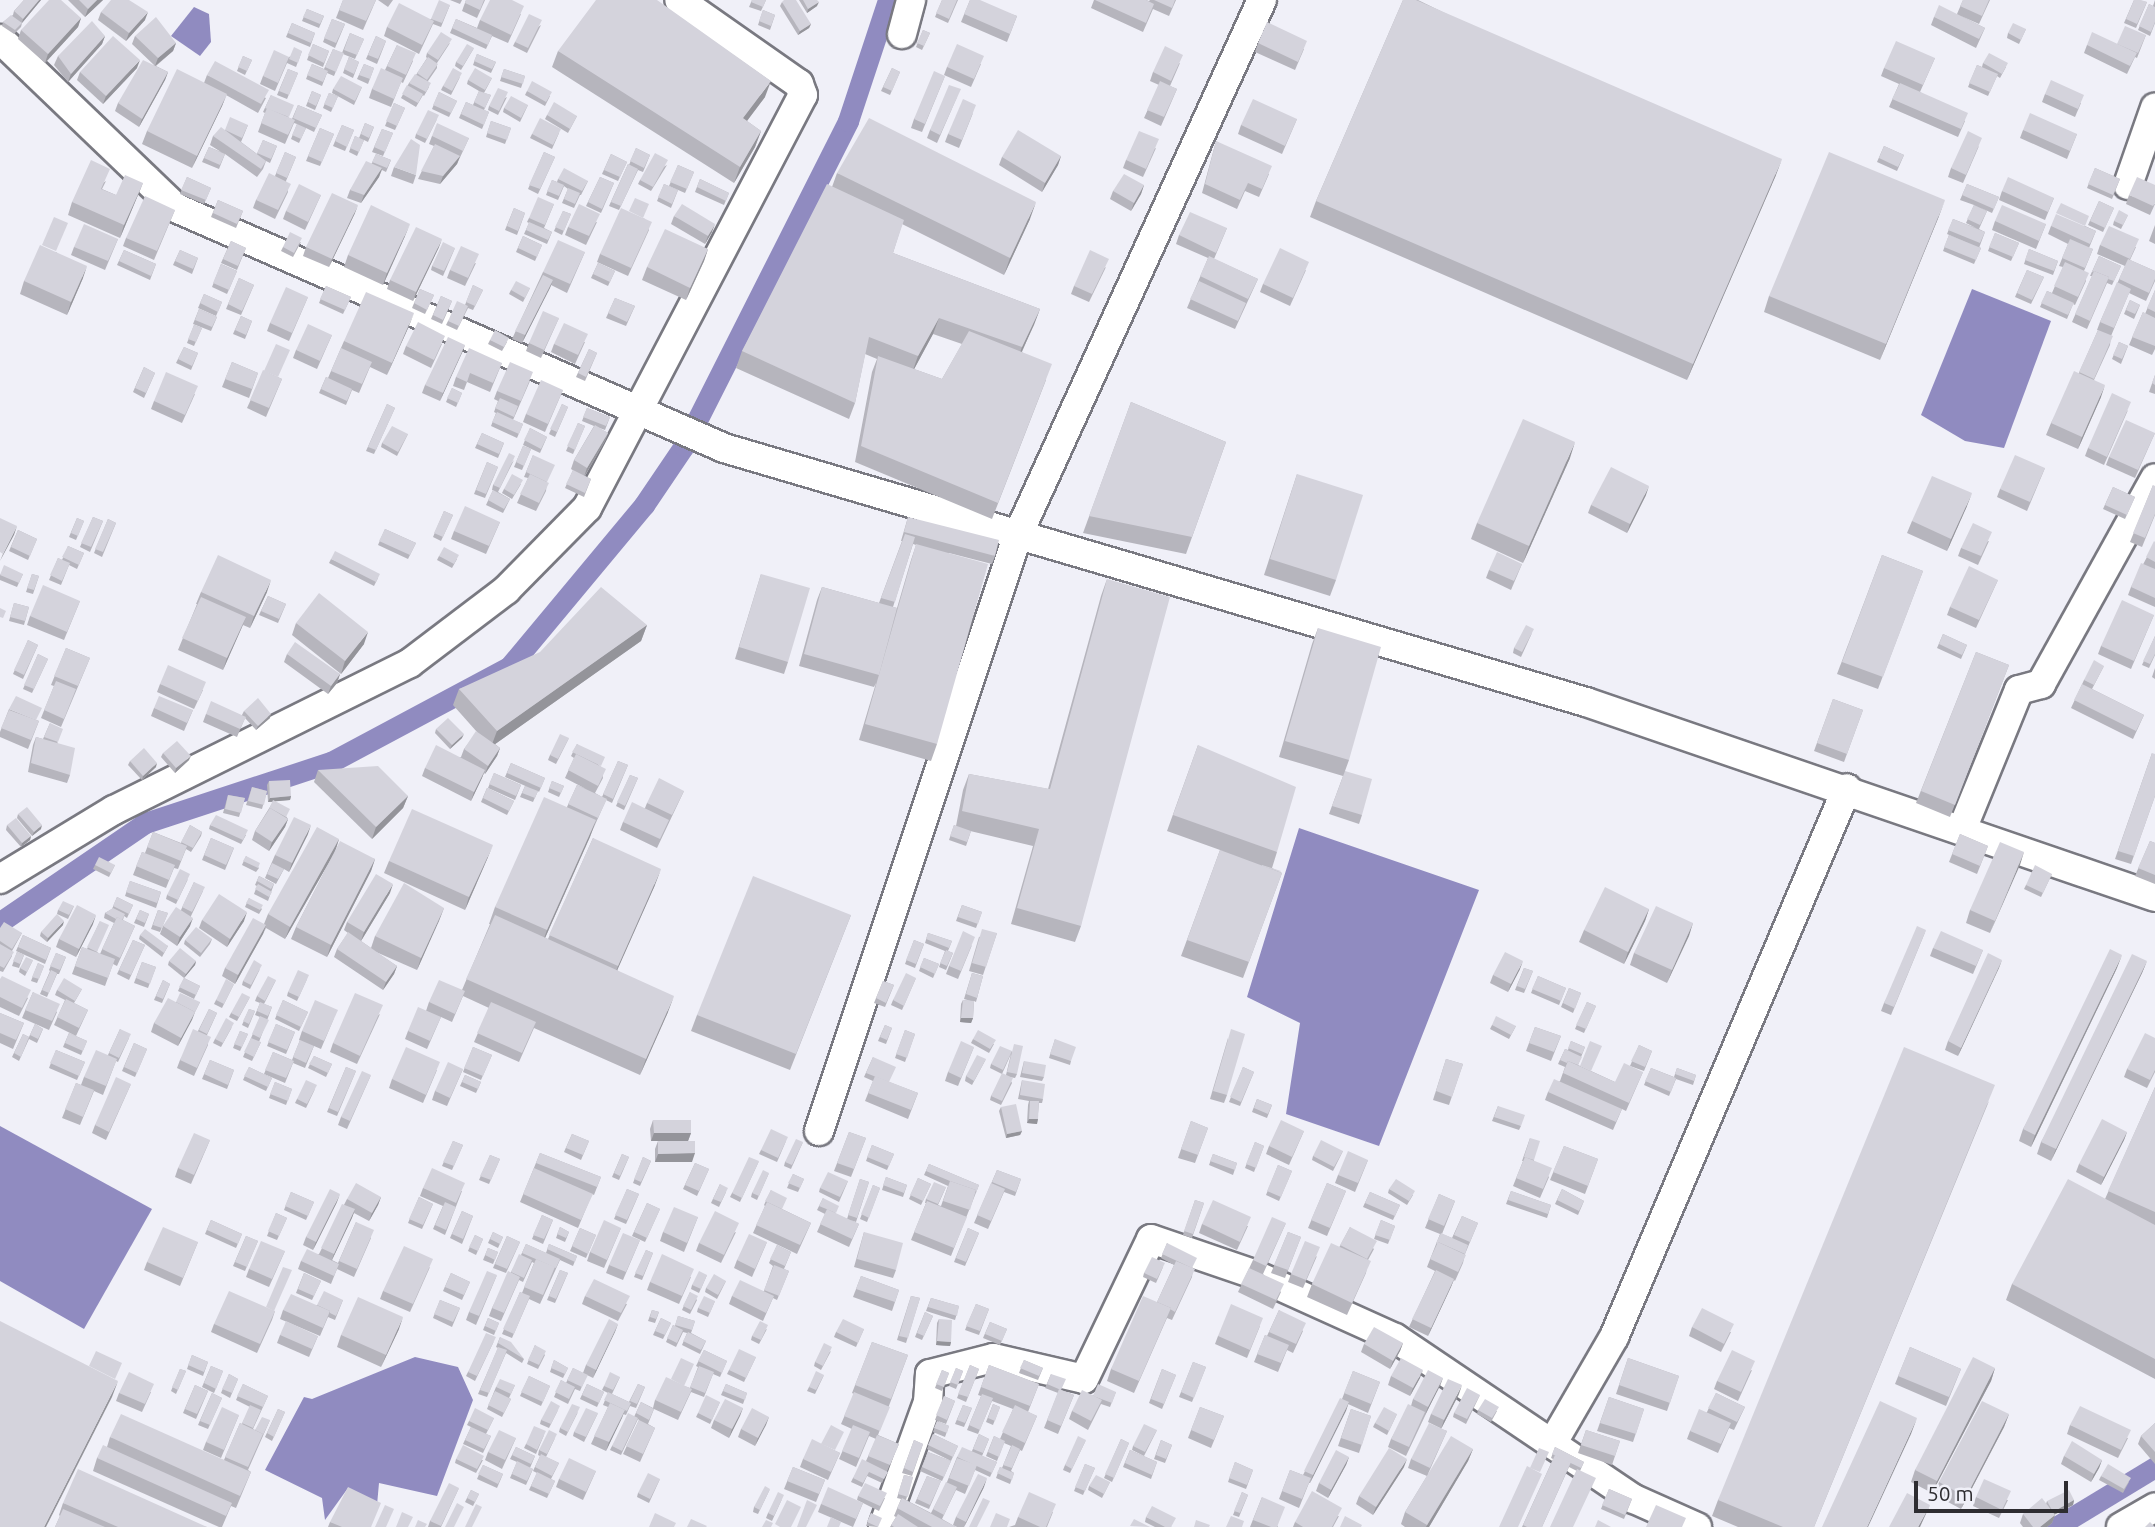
<!DOCTYPE html>
<html>
<head>
<meta charset="utf-8">
<style>
  body { margin:0 }
  #map { position:relative; width:2155px; height:1527px; overflow:hidden; background:#f0f0f8; font-family:Ubuntu,sans-serif }
  div>[style] { position:absolute }
  .water>* { inset:0; background:#908bc0 }
  .canal>* { height:21px; margin:-10.5px; padding:0 10.5px; transform-origin:10.5px; border-radius:10.5px; background:#908bc0 }
  .roads { filter:drop-shadow(2px 0 #797981) drop-shadow(-2px 0 #797981) drop-shadow(0 2px #797981) drop-shadow(0 -2px #797981) }
  .minor>* { height:28px; margin:-14px; padding:0 14px; transform-origin:14px; border-radius:14px; background:#fff }
  .wall>* { inset:0; background:#b6b5bd }
  .shaded-wall>* { inset:0; background:#94949a }
  .building>* { inset:0; background:#d4d3dc }
  span { translate:-50% -50%; white-space:nowrap; text-align:center; line-height:1.15; -webkit-text-stroke:5px #f0f0f8; paint-order:stroke }
  .scale { position:absolute; left:1914px; top:1481px; width:154px; height:32px; box-sizing:border-box; border:4px solid #2e2d31; border-top:0; padding-left:9px; font-size:21px; line-height:24px; white-space:nowrap; color:#2e2d31; -webkit-text-stroke:5px #f0f0f8; paint-order:stroke }
</style>
</head>
<body>
<div id="map">
  <div class="water">
    <div style="clip-path:polygon(194px 7px,209px 14px,211px 42px,200px 56px,171px 36px)"></div>
    <div style="clip-path:polygon(1972px 289px,2051px 321px,2004px 448px,1965px 441px,1921px 415px)"></div>
    <div style="clip-path:polygon(1299px 828px,1479px 890px,1379px 1146px,1286px 1114px,1300px 1023px,1247px 997px)"></div>
    <div style="clip-path:polygon(0 1126px,152px 1209px,84px 1329px,0 1281px)"></div>
    <div style="clip-path:polygon(415px 1357px,458px 1367px,473px 1400px,437px 1496px,379px 1483px,377px 1505px,348px 1488px,325px 1520px,322px 1498px,265px 1470px,304px 1397px,312px 1399px)"></div>
  </div>
  <div class="canal">
    <div style="left:0;top:922px;width:176px;rotate:-34.3deg"></div>
    <div style="left:145px;top:823px;width:196px;rotate:-18.2deg"></div>
    <div style="left:331px;top:762px;width:202px;rotate:-28.1deg"></div>
    <div style="left:509px;top:667px;width:211px;rotate:-50.2deg"></div>
    <div style="left:644px;top:505px;width:71px;rotate:-55.9deg"></div>
    <div style="left:684px;top:446px;width:364px;rotate:-63.2deg"></div>
    <div style="left:848px;top:121px;width:127px;rotate:-71.7deg"></div>
    <div style="left:2056px;top:1527px;width:116px;rotate:-31.2deg"></div>
  </div>
  <div class="roads">
    <div class="minor">
      <div style="left:902px;top:34px;width:35px;rotate:-75deg"></div>
      <div style="left:0;top:39px;width:244px;rotate:43.8deg"></div>
      <div style="left:176px;top:208px;width:598px;rotate:23.65deg"></div>
      <div style="left:724px;top:448px;width:899px;rotate:16.42deg"></div>
      <div style="left:1586px;top:702px;width:601px;rotate:18.92deg"></div>
      <div style="left:2128px;top:185px;width:82px;rotate:-70.7deg"></div>
      <div style="left:1963px;top:827px;width:148px;rotate:-67.8deg"></div>
      <div style="left:2019px;top:690px;width:23px;rotate:-15deg"></div>
      <div style="left:2041px;top:684px;width:235px;rotate:-61deg"></div>
      <div style="left:0;top:879px;width:133px;rotate:-31.2deg"></div>
      <div style="left:114px;top:810px;width:330px;rotate:-26.4deg"></div>
      <div style="left:410px;top:663px;width:121px;rotate:-37.2deg"></div>
      <div style="left:506px;top:590px;width:115px;rotate:-45.4deg"></div>
      <div style="left:587px;top:508px;width:466px;rotate:-62.4deg"></div>
      <div style="left:803px;top:95px;width:12px;rotate:-110deg"></div>
      <div style="left:799px;top:84px;width:146px;rotate:-145deg"></div>
      <div style="left:819px;top:1131px;width:626px;rotate:-71.57deg"></div>
      <div style="left:1017px;top:537px;width:590px;rotate:-65.48deg"></div>
      <div style="left:1552px;top:1444px;width:124px;rotate:-59.9deg"></div>
      <div style="left:1614px;top:1337px;width:596px;rotate:-67deg"></div>
      <div style="left:883px;top:1527px;width:133px;rotate:-70.2deg"></div>
      <div style="left:928px;top:1402px;width:28px;rotate:-86deg"></div>
      <div style="left:930px;top:1374px;width:65px;rotate:-14.3deg"></div>
      <div style="left:993px;top:1358px;width:93px;rotate:13deg"></div>
      <div style="left:1084px;top:1379px;width:155px;rotate:-64.4deg"></div>
      <div style="left:1151px;top:1239px;width:106px;rotate:18.8deg"></div>
      <div style="left:1251px;top:1273px;width:158px;rotate:24.3deg"></div>
      <div style="left:1395px;top:1338px;width:288px;rotate:34deg"></div>
      <div style="left:1634px;top:1499px;width:69px;rotate:24deg"></div>
      <div style="left:2121px;top:1527px;width:39px;rotate:-30deg"></div>
    </div>
  </div>
  <div class="wall">
    <div style="clip-path:polygon(24px 0,41px 0,22px 23px,21px 27px,14px 34px,2px 26px,3px 22px,13px 15px,14px 11px)"></div>
    <div style="clip-path:polygon(68px 0,103px 0,85px 17px)"></div>
    <div style="clip-path:polygon(343px 0,376px 0,363px 30px,336px 18px)"></div>
    <div style="clip-path:polygon(378px 0,393px 0,388px 7px)"></div>
    <div style="clip-path:polygon(450px 0,462px 0,460px 4px)"></div>
    <div style="clip-path:polygon(466px 0,485px 0,477px 18px,462px 11px)"></div>
    <div style="clip-path:polygon(752px 0,766px 0,761px 11px,749px 7px)"></div>
    <div style="clip-path:polygon(799px 0,817px 0,817px 6px,807px 13px)"></div>
    <div style="clip-path:polygon(942px 0,958px 0,948px 23px,935px 17px)"></div>
    <div style="clip-path:polygon(970px 0,1017px 16px,1007px 42px,961px 22px)"></div>
    <div style="clip-path:polygon(1094px 0,1146px 0,1149px 1px,1150px 0,1176px 0,1169px 16px,1153px 9px,1143px 32px,1091px 8px)"></div>
    <div style="clip-path:polygon(1403px 0,1418px 0,1776px 175px,1687px 380px,1310px 217px,1316px 201px)"></div>
    <div style="clip-path:polygon(1963px 0,1990px 0,1979px 24px,1961px 16px,1985px 28px,1976px 48px,1931px 25px,1934px 17px,1957px 14px)"></div>
    <div style="clip-path:polygon(2134px 0,2147px 2px,2136px 28px,2124px 23px)"></div>
    <div style="clip-path:polygon(2155px 0,2155px 23px,2150px 36px,2138px 30px,2149px 4px,2153px 6px)"></div>
    <div style="clip-path:polygon(782px 2px,811px 24px,809px 28px,798px 35px,780px 6px)"></div>
    <div style="clip-path:polygon(450px 5px,441px 27px,433px 24px,419px 54px,384px 36px,387px 27px,431px 19px)"></div>
    <div style="clip-path:polygon(307px 9px,324px 16px,319px 28px,302px 21px)"></div>
    <div style="clip-path:polygon(763px 10px,775px 15px,770px 30px,758px 25px)"></div>
    <div style="clip-path:polygon(101px 12px,145px 20px,126px 41px,98px 20px)"></div>
    <div style="clip-path:polygon(521px 14px,508px 43px,492px 36px,486px 49px,450px 33px,456px 19px,477px 28px,480px 20px)"></div>
    <div style="clip-path:polygon(81px 18px,78px 27px,45px 63px,18px 39px,21px 30px)"></div>
    <div style="clip-path:polygon(332px 19px,345px 24px,335px 48px,323px 42px)"></div>
    <div style="clip-path:polygon(292px 23px,315px 33px,310px 47px,286px 37px)"></div>
    <div style="clip-path:polygon(541px 25px,527px 53px,513px 46px,515px 42px)"></div>
    <div style="clip-path:polygon(2026px 29px,2019px 44px,2007px 38px,2008px 33px)"></div>
    <div style="clip-path:polygon(923px 30px,930px 33px,922px 50px,916px 47px)"></div>
    <div style="clip-path:polygon(350px 33px,364px 39px,355px 59px,343px 54px,334px 76px,327px 73px,322px 86px,306px 79px,312px 64px,324px 69px,333px 49px,342px 53px)"></div>
    <div style="clip-path:polygon(2146px 35px,2137px 58px,2135px 57px,2127px 74px,2084px 53px,2087px 45px,2117px 44px)"></div>
    <div style="clip-path:polygon(105px 36px,102px 44px,68px 82px,54px 65px,58px 56px)"></div>
    <div style="clip-path:polygon(135px 36px,176px 43px,173px 51px,156px 66px,168px 72px,165px 80px,139px 127px,115px 111px,118px 103px,154px 65px,132px 44px)"></div>
    <div style="clip-path:polygon(376px 36px,386px 41px,377px 64px,366px 59px)"></div>
    <div style="clip-path:polygon(450px 43px,437px 63px,437px 68px,428px 81px,429px 87px,424px 96px,423px 95px,416px 107px,401px 98px,409px 83px,416px 75px,427px 58px,426px 57px,427px 53px)"></div>
    <div style="clip-path:polygon(1258px 43px,1304px 49px,1295px 70px,1255px 52px)"></div>
    <div style="clip-path:polygon(313px 44px,329px 51px,323px 67px,307px 60px)"></div>
    <div style="clip-path:polygon(397px 45px,413px 61px,403px 83px,401px 82px,391px 107px,369px 98px,372px 89px,385px 70px)"></div>
    <div style="clip-path:polygon(474px 48px,461px 70px,455px 66px,456px 62px)"></div>
    <div style="clip-path:polygon(302px 51px,296px 67px,287px 63px,275px 91px,260px 84px,263px 76px,289px 57px)"></div>
    <div style="clip-path:polygon(558px 51px,765px 97px,747px 121px,761px 131px,755px 147px,734px 183px,552px 67px)"></div>
    <div style="clip-path:polygon(477px 54px,496px 62px,491px 73px,473px 65px)"></div>
    <div style="clip-path:polygon(243px 56px,252px 60px,245px 75px,237px 71px)"></div>
    <div style="clip-path:polygon(349px 57px,359px 62px,353px 78px,343px 73px)"></div>
    <div style="clip-path:polygon(1935px 58px,1920px 92px,1965px 121px,1958px 137px,1889px 107px,1899px 84px,1881px 76px,1884px 68px)"></div>
    <div style="clip-path:polygon(1180px 63px,1170px 86px,1177px 89px,1161px 126px,1144px 118px,1159px 85px,1150px 81px,1153px 72px)"></div>
    <div style="clip-path:polygon(1983px 63px,2006px 67px,2000px 78px,1997px 76px,1988px 96px,1968px 87px,1977px 65px,1982px 67px)"></div>
    <div style="clip-path:polygon(364px 64px,374px 68px,368px 84px,357px 79px)"></div>
    <div style="clip-path:polygon(981px 64px,971px 87px,944px 75px,947px 67px)"></div>
    <div style="clip-path:polygon(137px 68px,103px 104px,77px 80px,80px 72px)"></div>
    <div style="clip-path:polygon(892px 68px,900px 72px,890px 95px,881px 91px)"></div>
    <div style="clip-path:polygon(288px 69px,298px 73px,287px 99px,277px 95px)"></div>
    <div style="clip-path:polygon(504px 69px,525px 76px,521px 88px,500px 81px)"></div>
    <div style="clip-path:polygon(207px 75px,266px 98px,258px 113px,226px 95px,222px 106px,192px 168px,142px 144px,147px 131px,204px 83px)"></div>
    <div style="clip-path:polygon(945px 76px,922px 132px,911px 128px,914px 119px)"></div>
    <div style="clip-path:polygon(460px 77px,451px 95px,441px 90px,443px 86px)"></div>
    <div style="clip-path:polygon(492px 78px,484px 93px,491px 95px,484px 110px,489px 112px,482px 129px,459px 118px,466px 102px,473px 105px,479px 91px,467px 84px,468px 80px)"></div>
    <div style="clip-path:polygon(362px 87px,354px 105px,332px 93px,333px 89px)"></div>
    <div style="clip-path:polygon(312px 91px,321px 95px,315px 110px,306px 106px)"></div>
    <div style="clip-path:polygon(527px 91px,550px 96px,545px 106px,525px 95px)"></div>
    <div style="clip-path:polygon(439px 92px,457px 101px,449px 117px,432px 109px)"></div>
    <div style="clip-path:polygon(329px 93px,338px 96px,331px 112px,323px 108px)"></div>
    <div style="clip-path:polygon(2045px 94px,2081px 103px,2075px 117px,2042px 102px)"></div>
    <div style="clip-path:polygon(271px 95px,289px 118px,292px 119px,298px 105px,322px 115px,314px 132px,306px 128px,299px 143px,291px 139px,297px 124px,294px 123px,285px 144px,258px 132px,265px 113px,263px 112px)"></div>
    <div style="clip-path:polygon(507px 97px,498px 115px,488px 110px,489px 106px)"></div>
    <div style="clip-path:polygon(957px 97px,937px 143px,927px 138px,930px 130px)"></div>
    <div style="clip-path:polygon(394px 103px,405px 108px,395px 130px,385px 126px)"></div>
    <div style="clip-path:polygon(528px 105px,520px 122px,503px 112px,504px 108px)"></div>
    <div style="clip-path:polygon(973px 113px,959px 148px,945px 142px,948px 134px)"></div>
    <div style="clip-path:polygon(547px 115px,577px 116px,568px 133px,545px 119px)"></div>
    <div style="clip-path:polygon(437px 119px,425px 143px,415px 138px,416px 134px)"></div>
    <div style="clip-path:polygon(1297px 119px,1282px 154px,1238px 134px,1241px 125px)"></div>
    <div style="clip-path:polygon(491px 121px,511px 128px,505px 144px,486px 137px)"></div>
    <div style="clip-path:polygon(365px 123px,374px 127px,368px 142px,364px 140px,357px 156px,349px 152px,355px 136px,359px 138px)"></div>
    <div style="clip-path:polygon(248px 125px,241px 142px,257px 154px,263px 140px,277px 146px,270px 163px,266px 161px,263px 169px,257px 177px,225px 154px,219px 169px,202px 162px,209px 147px,221px 152px,210px 145px,213px 136px,225px 130px)"></div>
    <div style="clip-path:polygon(342px 125px,354px 130px,345px 151px,333px 146px)"></div>
    <div style="clip-path:polygon(320px 128px,334px 134px,320px 166px,306px 161px)"></div>
    <div style="clip-path:polygon(382px 129px,393px 133px,383px 156px,372px 152px)"></div>
    <div style="clip-path:polygon(2023px 130px,2077px 134px,2067px 159px,2020px 138px)"></div>
    <div style="clip-path:polygon(559px 133px,552px 149px,530px 138px,532px 134px)"></div>
    <div style="clip-path:polygon(432px 136px,469px 138px,457px 164px,440px 184px,418px 179px,434px 146px,429px 144px)"></div>
    <div style="clip-path:polygon(1216px 141px,1269px 174px,1259px 197px,1245px 191px,1237px 209px,1202px 193px)"></div>
    <div style="clip-path:polygon(1884px 146px,1904px 155px,1897px 171px,1877px 162px)"></div>
    <div style="clip-path:polygon(1979px 146px,1963px 183px,1948px 177px,1951px 168px)"></div>
    <div style="clip-path:polygon(636px 148px,650px 155px,643px 172px,638px 170px,619px 210px,609px 206px,628px 164px,629px 165px)"></div>
    <div style="clip-path:polygon(1156px 148px,1143px 177px,1123px 168px,1126px 160px)"></div>
    <div style="clip-path:polygon(285px 152px,296px 157px,286px 181px,288px 192px,275px 219px,253px 208px,256px 200px,275px 176px)"></div>
    <div style="clip-path:polygon(544px 152px,555px 157px,538px 194px,528px 189px)"></div>
    <div style="clip-path:polygon(376px 154px,391px 160px,386px 172px,382px 170px,379px 177px,361px 203px,347px 198px,350px 190px,372px 163px)"></div>
    <div style="clip-path:polygon(611px 154px,627px 162px,618px 181px,602px 174px)"></div>
    <div style="clip-path:polygon(1061px 156px,1058px 165px,1042px 192px,999px 165px,1002px 157px)"></div>
    <div style="clip-path:polygon(667px 165px,651px 191px,638px 184px,640px 180px)"></div>
    <div style="clip-path:polygon(678px 165px,694px 172px,685px 193px,669px 186px)"></div>
    <div style="clip-path:polygon(394px 167px,416px 175px,413px 184px,391px 176px)"></div>
    <div style="clip-path:polygon(2095px 168px,2120px 179px,2112px 199px,2087px 188px)"></div>
    <div style="clip-path:polygon(evenodd,837px 173px,1030px 219px,1004px 275px,902px 224px,893px 253px,1040px 309px,1022px 352px,1046px 380px,992px 519px,855px 462px,872px 372px,877px 359px,865px 354px,855px 403px,849px 419px,736px 368px,742px 351px,832px 187px,837px 173px,933px 334px,962px 344px,942px 379px,914px 369px,933px 334px)"></div>
    <div style="clip-path:polygon(187px 177px,211px 188px,204px 204px,180px 194px)"></div>
    <div style="clip-path:polygon(600px 177px,614px 183px,601px 213px,586px 206px)"></div>
    <div style="clip-path:polygon(558px 179px,588px 181px,581px 195px,580px 195px,574px 208px,562px 203px,568px 189px,564px 186px,558px 200px,546px 195px,552px 180px,557px 182px)"></div>
    <div style="clip-path:polygon(700px 179px,729px 193px,724px 205px,695px 192px)"></div>
    <div style="clip-path:polygon(106px 181px,102px 189px,116px 195px,143px 183px,120px 238px,68px 215px,72px 202px)"></div>
    <div style="clip-path:polygon(664px 184px,678px 190px,671px 208px,657px 201px)"></div>
    <div style="clip-path:polygon(1967px 184px,1999px 197px,1992px 213px,1981px 208px,1987px 211px,1979px 229px,1985px 232px,1979px 248px,1947px 234px,1953px 219px,1976px 228px,1966px 223px,1974px 205px,1960px 200px)"></div>
    <div style="clip-path:polygon(1144px 185px,1141px 194px,1131px 211px,1110px 199px,1113px 191px)"></div>
    <div style="clip-path:polygon(2002px 191px,2054px 198px,2045px 220px,1999px 200px)"></div>
    <div style="clip-path:polygon(321px 195px,305px 230px,283px 219px,286px 211px)"></div>
    <div style="clip-path:polygon(2129px 195px,2155px 204px,2150px 215px,2126px 204px)"></div>
    <div style="clip-path:polygon(218px 200px,243px 211px,236px 228px,211px 217px)"></div>
    <div style="clip-path:polygon(2099px 201px,2114px 208px,2103px 232px,2088px 225px)"></div>
    <div style="clip-path:polygon(554px 204px,544px 228px,552px 232px,547px 244px,524px 234px,529px 223px,527px 222px,529px 218px)"></div>
    <div style="clip-path:polygon(514px 208px,525px 213px,517px 235px,505px 230px)"></div>
    <div style="clip-path:polygon(175px 210px,154px 260px,123px 246px,126px 238px)"></div>
    <div style="clip-path:polygon(563px 211px,571px 214px,562px 235px,554px 231px)"></div>
    <div style="clip-path:polygon(355px 213px,329px 267px,303px 256px,306px 247px)"></div>
    <div style="clip-path:polygon(2128px 215px,2121px 229px,2113px 225px,2114px 221px)"></div>
    <div style="clip-path:polygon(674px 216px,712px 232px,705px 244px,671px 224px)"></div>
    <div style="clip-path:polygon(1939px 216px,1880px 360px,1764px 312px,1769px 296px)"></div>
    <div style="clip-path:polygon(644px 218px,649px 230px,628px 276px,597px 262px,600px 254px)"></div>
    <div style="clip-path:polygon(1995px 221px,2046px 224px,2036px 249px,1992px 230px)"></div>
    <div style="clip-path:polygon(597px 222px,586px 245px,565px 235px,568px 227px)"></div>
    <div style="clip-path:polygon(2155px 225px,2155px 244px,2149px 241px)"></div>
    <div style="clip-path:polygon(2051px 226px,2085px 226px,2096px 231px,2089px 248px,2093px 249px,2084px 271px,2086px 281px,2075px 305px,2073px 304px,2067px 319px,2040px 307px,2047px 291px,2052px 293px,2063px 267px,2059px 266px,2068px 244px,2048px 234px)"></div>
    <div style="clip-path:polygon(1227px 228px,1214px 259px,1258px 279px,1235px 329px,1187px 308px,1208px 258px,1176px 244px,1179px 235px)"></div>
    <div style="clip-path:polygon(1995px 233px,2019px 243px,2011px 261px,1988px 251px)"></div>
    <div style="clip-path:polygon(1949px 235px,1981px 248px,1974px 264px,1943px 251px)"></div>
    <div style="clip-path:polygon(405px 236px,383px 285px,344px 267px,348px 255px)"></div>
    <div style="clip-path:polygon(523px 236px,542px 245px,535px 261px,516px 252px)"></div>
    <div style="clip-path:polygon(118px 239px,105px 270px,71px 255px,74px 247px)"></div>
    <div style="clip-path:polygon(231px 241px,246px 248px,237px 270px,221px 263px)"></div>
    <div style="clip-path:polygon(301px 242px,293px 257px,281px 251px,283px 247px)"></div>
    <div style="clip-path:polygon(2100px 245px,2136px 247px,2130px 260px,2155px 271px,2155px 281px,2146px 301px,2129px 293px,2111px 336px,2110px 345px,2094px 380px,2101px 397px,2078px 449px,2046px 435px,2051px 423px,2079px 373px,2098px 330px,2097px 330px,2100px 322px,2125px 266px,2097px 254px)"></div>
    <div style="clip-path:polygon(439px 247px,413px 301px,387px 289px,390px 280px)"></div>
    <div style="clip-path:polygon(455px 248px,443px 276px,431px 270px,432px 266px)"></div>
    <div style="clip-path:polygon(708px 249px,704px 261px,686px 300px,642px 280px,647px 267px)"></div>
    <div style="clip-path:polygon(2029px 249px,2058px 261px,2053px 275px,2024px 264px)"></div>
    <div style="clip-path:polygon(124px 250px,156px 264px,150px 280px,117px 265px)"></div>
    <div style="clip-path:polygon(180px 250px,198px 258px,192px 274px,173px 265px)"></div>
    <div style="clip-path:polygon(56px 252px,83px 278px,67px 315px,20px 294px,24px 281px)"></div>
    <div style="clip-path:polygon(585px 252px,567px 293px,551px 285px,522px 343px,512px 339px,543px 272px)"></div>
    <div style="clip-path:polygon(2099px 256px,2121px 266px,2112px 285px,2107px 283px,2087px 329px,2072px 322px,2092px 276px,2090px 276px)"></div>
    <div style="clip-path:polygon(476px 263px,465px 286px,447px 278px,450px 270px)"></div>
    <div style="clip-path:polygon(598px 263px,615px 271px,608px 286px,591px 278px)"></div>
    <div style="clip-path:polygon(221px 264px,237px 271px,227px 294px,212px 287px)"></div>
    <div style="clip-path:polygon(1106px 267px,1089px 302px,1071px 294px,1074px 286px)"></div>
    <div style="clip-path:polygon(1306px 270px,1290px 306px,1260px 292px,1263px 284px)"></div>
    <div style="clip-path:polygon(2027px 270px,2044px 277px,2031px 304px,2015px 297px)"></div>
    <div style="clip-path:polygon(239px 278px,254px 285px,241px 315px,226px 309px)"></div>
    <div style="clip-path:polygon(473px 285px,483px 290px,473px 310px,468px 308px,457px 330px,446px 325px,448px 321px,465px 305px)"></div>
    <div style="clip-path:polygon(326px 286px,351px 297px,343px 314px,319px 303px)"></div>
    <div style="clip-path:polygon(530px 288px,523px 302px,509px 294px,511px 290px)"></div>
    <div style="clip-path:polygon(420px 289px,434px 295px,425px 314px,412px 308px)"></div>
    <div style="clip-path:polygon(2155px 290px,2155px 349px,2152px 355px,2129px 345px,2143px 312px,2145px 314px)"></div>
    <div style="clip-path:polygon(204px 294px,222px 302px,216px 316px,198px 308px)"></div>
    <div style="clip-path:polygon(441px 296px,452px 301px,442px 324px,431px 319px)"></div>
    <div style="clip-path:polygon(308px 297px,289px 341px,267px 331px,270px 323px)"></div>
    <div style="clip-path:polygon(615px 298px,635px 306px,626px 326px,606px 318px)"></div>
    <div style="clip-path:polygon(2130px 300px,2140px 305px,2134px 319px,2124px 314px)"></div>
    <div style="clip-path:polygon(199px 309px,217px 317px,211px 331px,193px 324px)"></div>
    <div style="clip-path:polygon(241px 316px,252px 321px,245px 339px,233px 334px)"></div>
    <div style="clip-path:polygon(559px 318px,541px 358px,526px 351px,529px 343px)"></div>
    <div style="clip-path:polygon(194px 325px,202px 328px,194px 346px,187px 343px)"></div>
    <div style="clip-path:polygon(409px 326px,387px 375px,370px 367px,359px 393px,352px 390px,346px 405px,319px 393px,326px 377px,328px 378px,344px 341px)"></div>
    <div style="clip-path:polygon(332px 335px,317px 369px,293px 358px,296px 350px)"></div>
    <div style="clip-path:polygon(490px 340px,507px 342px,502px 351px,488px 344px)"></div>
    <div style="clip-path:polygon(585px 342px,575px 364px,551px 352px,554px 344px)"></div>
    <div style="clip-path:polygon(2119px 342px,2128px 346px,2121px 364px,2112px 359px)"></div>
    <div style="clip-path:polygon(442px 344px,431px 368px,403px 354px,406px 346px)"></div>
    <div style="clip-path:polygon(465px 345px,440px 401px,422px 393px,425px 385px)"></div>
    <div style="clip-path:polygon(184px 347px,198px 353px,191px 370px,176px 363px)"></div>
    <div style="clip-path:polygon(589px 349px,597px 353px,585px 381px,576px 377px)"></div>
    <div style="clip-path:polygon(232px 362px,258px 373px,249px 398px,222px 387px)"></div>
    <div style="clip-path:polygon(502px 363px,490px 392px,467px 382px,464px 390px,453px 386px,456px 377px)"></div>
    <div style="clip-path:polygon(144px 367px,155px 373px,144px 398px,133px 392px)"></div>
    <div style="clip-path:polygon(264px 371px,282px 379px,266px 417px,247px 408px)"></div>
    <div style="clip-path:polygon(2155px 375px,2155px 394px,2149px 392px)"></div>
    <div style="clip-path:polygon(530px 381px,513px 420px,523px 424px,517px 438px,491px 426px,496px 413px,494px 412px,498px 401px,494px 399px,497px 391px)"></div>
    <div style="clip-path:polygon(452px 388px,462px 393px,456px 407px,446px 402px)"></div>
    <div style="clip-path:polygon(563px 390px,545px 432px,523px 422px,526px 414px)"></div>
    <div style="clip-path:polygon(195px 394px,182px 423px,151px 409px,154px 401px)"></div>
    <div style="clip-path:polygon(1131px 402px,1226px 442px,1186px 554px,1083px 533px)"></div>
    <div style="clip-path:polygon(387px 404px,395px 408px,374px 454px,366px 451px)"></div>
    <div style="clip-path:polygon(562px 404px,568px 407px,555px 437px,549px 434px)"></div>
    <div style="clip-path:polygon(587px 408px,610px 417px,605px 430px,597px 427px,608px 433px,605px 441px,585px 476px,591px 479px,584px 497px,565px 488px,573px 470px,576px 472px,571px 469px,574px 460px,594px 426px,582px 421px)"></div>
    <div style="clip-path:polygon(2128px 410px,2104px 465px,2085px 456px,2088px 448px)"></div>
    <div style="clip-path:polygon(578px 423px,585px 426px,573px 454px,566px 451px)"></div>
    <div style="clip-path:polygon(530px 428px,547px 437px,540px 453px,523px 445px)"></div>
    <div style="clip-path:polygon(482px 433px,504px 443px,498px 458px,475px 448px)"></div>
    <div style="clip-path:polygon(2155px 433px,2135px 478px,2106px 465px,2109px 457px)"></div>
    <div style="clip-path:polygon(408px 434px,397px 456px,381px 447px,382px 443px)"></div>
    <div style="clip-path:polygon(523px 446px,531px 449px,522px 470px,514px 467px)"></div>
    <div style="clip-path:polygon(533px 455px,547px 482px,546px 491px,536px 511px,517px 503px,528px 478px,524px 477px)"></div>
    <div style="clip-path:polygon(1570px 458px,1523px 563px,1471px 539px,1477px 523px)"></div>
    <div style="clip-path:polygon(514px 460px,498px 492px,510px 499px,503px 513px,486px 505px,493px 490px,492px 490px,493px 485px)"></div>
    <div style="clip-path:polygon(487px 462px,498px 467px,485px 498px,474px 494px)"></div>
    <div style="clip-path:polygon(2045px 468px,2027px 511px,1997px 497px,2000px 489px)"></div>
    <div style="clip-path:polygon(1297px 474px,1336px 580px,1330px 596px,1264px 575px)"></div>
    <div style="clip-path:polygon(521px 484px,512px 499px,502px 493px,504px 489px)"></div>
    <div style="clip-path:polygon(2153px 485px,2155px 515px,2142px 547px,2130px 542px)"></div>
    <div style="clip-path:polygon(2113px 487px,2135px 497px,2125px 519px,2103px 509px)"></div>
    <div style="clip-path:polygon(1646px 495px,1627px 533px,1588px 513px,1591px 505px)"></div>
    <div style="clip-path:polygon(1967px 506px,1947px 551px,1907px 533px,1912px 521px)"></div>
    <div style="clip-path:polygon(444px 511px,453px 515px,441px 541px,433px 537px)"></div>
    <div style="clip-path:polygon(93px 517px,103px 521px,90px 552px,80px 547px)"></div>
    <div style="clip-path:polygon(evenodd,908px 517px,995px 556px,992px 564px,949px 553px,937px 744px,931px 761px,859px 740px,876px 683px,874px 687px,799px 666px,817px 600px,822px 587px,879px 603px,902px 541px,901px 541px,908px 517px,913px 544px,916px 545px,911px 560px,897px 608px,893px 607px,913px 544px)"></div>
    <div style="clip-path:polygon(77px 518px,84px 521px,76px 540px,69px 537px)"></div>
    <div style="clip-path:polygon(108px 519px,116px 523px,102px 557px,94px 553px)"></div>
    <div style="clip-path:polygon(500px 522px,486px 554px,451px 539px,454px 531px)"></div>
    <div style="clip-path:polygon(385px 529px,416px 543px,408px 559px,378px 545px)"></div>
    <div style="clip-path:polygon(18px 530px,37px 539px,28px 560px,9px 551px)"></div>
    <div style="clip-path:polygon(1989px 541px,1978px 565px,1958px 556px,1961px 548px)"></div>
    <div style="clip-path:polygon(2155px 542px,2155px 607px,2128px 595px,2131px 587px)"></div>
    <div style="clip-path:polygon(68px 546px,84px 553px,77px 569px,69px 565px,61px 585px,49px 580px,58px 558px,62px 560px)"></div>
    <div style="clip-path:polygon(1882px 555px,1923px 571px,1878px 689px,1837px 674px)"></div>
    <div style="clip-path:polygon(439px 556px,457px 559px,452px 568px,437px 560px)"></div>
    <div style="clip-path:polygon(331px 559px,378px 578px,374px 586px,329px 563px)"></div>
    <div style="clip-path:polygon(1522px 564px,1511px 590px,1486px 578px,1489px 570px)"></div>
    <div style="clip-path:polygon(0 574px,23px 574px,17px 587px,0 580px)"></div>
    <div style="clip-path:polygon(32px 574px,39px 576px,33px 594px,26px 592px)"></div>
    <div style="clip-path:polygon(761px 574px,788px 662px,784px 674px,735px 659px)"></div>
    <div style="clip-path:polygon(1107px 579px,1081px 926px,1075px 942px,1011px 924px,1033px 846px,966px 830px,971px 831px,966px 846px,949px 840px,954px 825px,956px 826px,963px 790px,969px 774px,1048px 789px,1101px 596px)"></div>
    <div style="clip-path:polygon(1998px 580px,1976px 628px,1947px 615px,1950px 607px)"></div>
    <div style="clip-path:polygon(201px 592px,267px 592px,250px 628px,243px 625px,223px 670px,178px 650px,197px 604px,196px 604px)"></div>
    <div style="clip-path:polygon(268px 596px,286px 604px,278px 623px,259px 615px)"></div>
    <div style="clip-path:polygon(80px 601px,64px 640px,27px 625px,30px 616px)"></div>
    <div style="clip-path:polygon(14px 603px,29px 607px,24px 625px,9px 621px)"></div>
    <div style="clip-path:polygon(2154px 615px,2131px 669px,2098px 654px,2101px 646px)"></div>
    <div style="clip-path:polygon(296px 623px,364px 644px,341px 674px,292px 635px)"></div>
    <div style="clip-path:polygon(647px 625px,641px 641px,495px 744px,500px 748px,497px 756px,485px 774px,484px 773px,471px 801px,422px 776px,425px 768px,461px 757px,464px 749px,477px 732px,453px 705px,459px 689px)"></div>
    <div style="clip-path:polygon(1318px 628px,1349px 760px,1345px 771px,1362px 815px,1359px 824px,1329px 814px,1343px 776px,1279px 757px,1312px 644px)"></div>
    <div style="clip-path:polygon(1532px 633px,1521px 657px,1513px 653px,1514px 648px)"></div>
    <div style="clip-path:polygon(1943px 634px,1967px 645px,1961px 659px,1937px 648px)"></div>
    <div style="clip-path:polygon(2155px 636px,2155px 655px,2149px 668px,2142px 665px)"></div>
    <div style="clip-path:polygon(28px 640px,38px 645px,23px 679px,13px 674px)"></div>
    <div style="clip-path:polygon(66px 648px,90px 658px,61px 727px,41px 718px,54px 686px,51px 685px)"></div>
    <div style="clip-path:polygon(1976px 652px,2009px 665px,1950px 817px,1916px 803px)"></div>
    <div style="clip-path:polygon(38px 654px,48px 659px,32px 693px,23px 689px)"></div>
    <div style="clip-path:polygon(287px 654px,340px 674px,337px 683px,328px 694px,284px 662px)"></div>
    <div style="clip-path:polygon(2104px 666px,2092px 689px,2144px 715px,2133px 739px,2071px 708px,2084px 680px)"></div>
    <div style="clip-path:polygon(2155px 668px,2155px 679px,2152px 677px)"></div>
    <div style="clip-path:polygon(160px 684px,203px 690px,194px 709px,157px 692px)"></div>
    <div style="clip-path:polygon(1833px 699px,1863px 710px,1844px 762px,1814px 751px)"></div>
    <div style="clip-path:polygon(154px 708px,193px 710px,184px 731px,151px 716px)"></div>
    <div style="clip-path:polygon(9px 709px,39px 721px,28px 749px,0 737px,0 732px)"></div>
    <div style="clip-path:polygon(244px 711px,270px 718px,256px 730px,245px 718px,237px 737px,203px 722px,206px 714px,242px 715px)"></div>
    <div style="clip-path:polygon(50px 723px,70px 775px,67px 783px,28px 772px,33px 745px,36px 737px,43px 739px)"></div>
    <div style="clip-path:polygon(436px 729px,462px 738px,450px 749px,435px 733px)"></div>
    <div style="clip-path:polygon(569px 738px,556px 764px,548px 760px,550px 755px)"></div>
    <div style="clip-path:polygon(577px 744px,601px 767px,603px 778px,595px 793px,602px 797px,618px 761px,628px 765px,612px 803px,606px 800px,545px 938px,548px 939px,593px 838px,655px 885px,617px 970px,668px 1012px,640px 1075px,534px 1028px,519px 1062px,474px 1042px,489px 1008px,463px 996px,452px 1022px,441px 1017px,427px 1049px,405px 1039px,408px 1031px,426px 1011px,429px 1002px,462px 990px,490px 924px,489px 924px,495px 907px,567px 807px,577px 785px,586px 789px,565px 778px,574px 758px,571px 756px)"></div>
    <div style="clip-path:polygon(1198px 745px,1277px 852px,1272px 868px,1282px 873px,1243px 978px,1181px 956px,1220px 850px,1262px 865px,1167px 831px)"></div>
    <div style="clip-path:polygon(163px 753px,189px 760px,175px 773px,161px 757px)"></div>
    <div style="clip-path:polygon(2152px 753px,2155px 796px,2131px 864px,2115px 859px)"></div>
    <div style="clip-path:polygon(130px 761px,156px 767px,142px 780px,128px 765px)"></div>
    <div style="clip-path:polygon(511px 763px,545px 778px,539px 792px,538px 791px,533px 802px,520px 797px,525px 786px,530px 788px,505px 777px)"></div>
    <div style="clip-path:polygon(318px 770px,408px 796px,403px 808px,372px 839px,314px 782px)"></div>
    <div style="clip-path:polygon(494px 773px,521px 785px,515px 800px,488px 788px)"></div>
    <div style="clip-path:polygon(630px 775px,638px 778px,624px 810px,616px 806px)"></div>
    <div style="clip-path:polygon(269px 781px,291px 796px,290px 800px,275px 801px,288px 819px,285px 827px,269px 851px,252px 840px,255px 831px,273px 802px,268px 802px,267px 785px)"></div>
    <div style="clip-path:polygon(552px 781px,564px 786px,559px 797px,548px 792px)"></div>
    <div style="clip-path:polygon(252px 787px,267px 791px,262px 809px,246px 805px)"></div>
    <div style="clip-path:polygon(487px 788px,514px 801px,507px 815px,481px 802px)"></div>
    <div style="clip-path:polygon(684px 791px,657px 848px,620px 830px,623px 822px,645px 808px,647px 803px)"></div>
    <div style="clip-path:polygon(228px 795px,245px 798px,239px 817px,223px 813px)"></div>
    <div style="clip-path:polygon(18px 814px,41px 829px,32px 836px,17px 818px)"></div>
    <div style="clip-path:polygon(7px 825px,31px 836px,30px 840px,21px 847px,6px 830px)"></div>
    <div style="clip-path:polygon(190px 825px,202px 832px,201px 836px,191px 852px,186px 849px,178px 869px,174px 868px,166px 888px,133px 875px,142px 852px,145px 853px,153px 832px,181px 843px)"></div>
    <div style="clip-path:polygon(210px 825px,246px 835px,241px 844px,209px 829px)"></div>
    <div style="clip-path:polygon(308px 834px,289px 872px,284px 869px,276px 884px,265px 878px,275px 855px)"></div>
    <div style="clip-path:polygon(1960px 834px,1988px 846px,1977px 874px,1949px 862px)"></div>
    <div style="clip-path:polygon(211px 838px,234px 848px,225px 870px,202px 860px)"></div>
    <div style="clip-path:polygon(339px 839px,335px 851px,375px 859px,371px 871px,327px 957px,291px 939px,296px 927px,334px 853px,285px 939px,266px 928px,263px 934px,235px 984px,222px 976px,225px 968px,264px 924px,268px 914px)"></div>
    <div style="clip-path:polygon(2150px 841px,2155px 843px,2155px 884px,2135px 876px)"></div>
    <div style="clip-path:polygon(2024px 852px,1990px 933px,1966px 923px,1970px 910px)"></div>
    <div style="clip-path:polygon(246px 856px,259px 868px,256px 872px,242px 865px)"></div>
    <div style="clip-path:polygon(488px 857px,465px 910px,384px 873px,389px 861px)"></div>
    <div style="clip-path:polygon(95px 865px,115px 865px,109px 877px,93px 869px)"></div>
    <div style="clip-path:polygon(2052px 874px,2041px 897px,2024px 889px,2026px 885px)"></div>
    <div style="clip-path:polygon(259px 876px,274px 884px,268px 901px,254px 894px,257px 886px,255px 885px)"></div>
    <div style="clip-path:polygon(188px 879px,176px 904px,166px 899px,167px 895px)"></div>
    <div style="clip-path:polygon(130px 881px,161px 892px,156px 908px,125px 896px)"></div>
    <div style="clip-path:polygon(194px 882px,203px 891px,191px 916px,190px 926px,177px 946px,160px 934px,163px 926px,181px 910px)"></div>
    <div style="clip-path:polygon(390px 893px,361px 941px,371px 948px,375px 936px,444px 908px,417px 970px,376px 952px,397px 966px,394px 974px,383px 990px,334px 957px,337px 949px,348px 933px,344px 930px,347px 922px)"></div>
    <div style="clip-path:polygon(117px 897px,133px 905px,127px 918px,124px 916px,123px 920px,135px 926px,117px 966px,113px 964px,105px 986px,72px 974px,82px 947px,87px 949px,100px 921px,97px 952px,100px 954px,114px 923px,104px 918px,105px 913px,112px 909px)"></div>
    <div style="clip-path:polygon(249px 898px,262px 909px,259px 914px,245px 907px)"></div>
    <div style="clip-path:polygon(962px 905px,982px 912px,976px 928px,956px 921px)"></div>
    <div style="clip-path:polygon(74px 906px,68px 919px,57px 914px,58px 910px)"></div>
    <div style="clip-path:polygon(1649px 909px,1645px 921px,1624px 964px,1579px 942px,1584px 930px)"></div>
    <div style="clip-path:polygon(140px 910px,149px 914px,144px 927px,134px 923px)"></div>
    <div style="clip-path:polygon(158px 910px,168px 913px,160px 932px,151px 929px)"></div>
    <div style="clip-path:polygon(851px 915px,790px 1070px,691px 1031px,697px 1015px)"></div>
    <div style="clip-path:polygon(202px 920px,244px 921px,227px 947px,199px 928px)"></div>
    <div style="clip-path:polygon(1693px 923px,1667px 983px,1630px 965px,1634px 953px)"></div>
    <div style="clip-path:polygon(93px 924px,76px 957px,56px 947px,59px 939px)"></div>
    <div style="clip-path:polygon(63px 925px,47px 942px,40px 936px,41px 932px)"></div>
    <div style="clip-path:polygon(0 928px,22px 933px,12px 951px,12px 956px,3px 972px,0 971px)"></div>
    <div style="clip-path:polygon(1926px 930px,1891px 1015px,1881px 1011px,1884px 1003px)"></div>
    <div style="clip-path:polygon(928px 933px,952px 941px,948px 951px,953px 953px,946px 970px,939px 967px,945px 951px,925px 943px)"></div>
    <div style="clip-path:polygon(997px 933px,983px 975px,969px 971px,979px 937px)"></div>
    <div style="clip-path:polygon(23px 935px,51px 948px,45px 964px,16px 951px)"></div>
    <div style="clip-path:polygon(140px 935px,168px 946px,162px 957px,139px 939px)"></div>
    <div style="clip-path:polygon(212px 939px,210px 944px,200px 957px,184px 944px,185px 940px)"></div>
    <div style="clip-path:polygon(133px 940px,145px 945px,129px 980px,117px 974px)"></div>
    <div style="clip-path:polygon(914px 940px,924px 944px,915px 968px,905px 964px)"></div>
    <div style="clip-path:polygon(972px 945px,958px 979px,946px 974px,949px 966px)"></div>
    <div style="clip-path:polygon(1933px 948px,1983px 950px,1973px 974px,1930px 956px)"></div>
    <div style="clip-path:polygon(17px 952px,24px 955px,19px 968px,12px 966px)"></div>
    <div style="clip-path:polygon(56px 953px,66px 957px,59px 974px,57px 974px,47px 997px,40px 994px,50px 971px,49px 970px)"></div>
    <div style="clip-path:polygon(924px 958px,939px 964px,933px 978px,919px 971px)"></div>
    <div style="clip-path:polygon(33px 960px,25px 976px,19px 972px,20px 968px)"></div>
    <div style="clip-path:polygon(2002px 960px,1958px 1056px,1945px 1050px,1948px 1041px)"></div>
    <div style="clip-path:polygon(169px 961px,196px 961px,195px 965px,184px 978px,168px 965px)"></div>
    <div style="clip-path:polygon(2147px 961px,2142px 973px,2051px 1161px,2037px 1154px,2041px 1142px)"></div>
    <div style="clip-path:polygon(142px 962px,156px 967px,148px 988px,134px 983px)"></div>
    <div style="clip-path:polygon(38px 963px,44px 966px,37px 983px,31px 981px)"></div>
    <div style="clip-path:polygon(1524px 968px,1533px 971px,1524px 993px,1515px 990px)"></div>
    <div style="clip-path:polygon(2117px 968px,2031px 1147px,2019px 1141px,2023px 1129px)"></div>
    <div style="clip-path:polygon(260px 969px,250px 989px,242px 985px,243px 981px)"></div>
    <div style="clip-path:polygon(1520px 969px,1508px 992px,1490px 983px,1493px 975px)"></div>
    <div style="clip-path:polygon(972px 973px,983px 976px,976px 1002px,974px 1001px,973px 1018px,971px 1023px,960px 1022px,961px 1004px,963px 1000px,971px 1001px,964px 999px)"></div>
    <div style="clip-path:polygon(1538px 976px,1566px 988px,1559px 1005px,1531px 993px)"></div>
    <div style="clip-path:polygon(184px 978px,200px 986px,194px 999px,178px 991px)"></div>
    <div style="clip-path:polygon(916px 978px,902px 1010px,891px 1005px,893px 1000px)"></div>
    <div style="clip-path:polygon(0 979px,28px 998px,19px 1016px,0 1007px)"></div>
    <div style="clip-path:polygon(307px 979px,297px 1001px,287px 996px,288px 992px)"></div>
    <div style="clip-path:polygon(163px 980px,170px 984px,162px 1003px,154px 1000px)"></div>
    <div style="clip-path:polygon(276px 980px,264px 1004px,272px 1007px,259px 1042px,261px 1042px,252px 1061px,243px 1057px,260px 1017px,255px 1015px,260px 1003px,255px 1001px,257px 996px)"></div>
    <div style="clip-path:polygon(883px 981px,894px 985px,885px 1007px,874px 1003px)"></div>
    <div style="clip-path:polygon(234px 984px,222px 1008px,214px 1004px,216px 1000px)"></div>
    <div style="clip-path:polygon(1569px 988px,1581px 993px,1573px 1013px,1561px 1007px)"></div>
    <div style="clip-path:polygon(82px 989px,74px 1003px,88px 1010px,76px 1036px,54px 1025px,65px 1000px,55px 995px,57px 990px)"></div>
    <div style="clip-path:polygon(33px 992px,57px 1012px,49px 1030px,22px 1018px)"></div>
    <div style="clip-path:polygon(250px 997px,237px 1021px,229px 1017px,231px 1013px)"></div>
    <div style="clip-path:polygon(283px 1000px,308px 1012px,299px 1031px,275px 1019px)"></div>
    <div style="clip-path:polygon(176px 1002px,200px 1002px,178px 1046px,151px 1032px,154px 1023px)"></div>
    <div style="clip-path:polygon(1587px 1002px,1596px 1006px,1584px 1033px,1575px 1029px)"></div>
    <div style="clip-path:polygon(209px 1009px,217px 1013px,207px 1035px,208px 1045px,194px 1076px,177px 1068px,180px 1060px,198px 1031px)"></div>
    <div style="clip-path:polygon(249px 1009px,255px 1011px,248px 1028px,242px 1025px)"></div>
    <div style="clip-path:polygon(0 1013px,24px 1023px,13px 1049px,0 1043px)"></div>
    <div style="clip-path:polygon(380px 1014px,357px 1064px,330px 1052px,333px 1043px)"></div>
    <div style="clip-path:polygon(334px 1018px,321px 1049px,314px 1046px,305px 1068px,293px 1063px,285px 1083px,264px 1074px,273px 1052px,292px 1060px,300px 1040px,303px 1041px,299px 1040px,302px 1031px)"></div>
    <div style="clip-path:polygon(35px 1024px,43px 1029px,37px 1043px,29px 1039px,19px 1061px,12px 1057px,23px 1034px,29px 1037px)"></div>
    <div style="clip-path:polygon(276px 1024px,295px 1032px,286px 1054px,267px 1046px)"></div>
    <div style="clip-path:polygon(885px 1025px,892px 1028px,886px 1044px,878px 1041px)"></div>
    <div style="clip-path:polygon(1492px 1025px,1516px 1026px,1509px 1039px,1490px 1029px)"></div>
    <div style="clip-path:polygon(232px 1027px,221px 1047px,213px 1043px,215px 1039px)"></div>
    <div style="clip-path:polygon(1535px 1027px,1561px 1036px,1551px 1061px,1526px 1051px)"></div>
    <div style="clip-path:polygon(120px 1029px,129px 1038px,118px 1062px,116px 1061px,103px 1095px,94px 1091px,80px 1125px,62px 1118px,76px 1083px,81px 1085px,84px 1077px,108px 1055px)"></div>
    <div style="clip-path:polygon(905px 1030px,915px 1034px,905px 1062px,895px 1058px)"></div>
    <div style="clip-path:polygon(240px 1031px,248px 1034px,240px 1051px,233px 1048px)"></div>
    <div style="clip-path:polygon(69px 1033px,87px 1041px,81px 1055px,63px 1047px)"></div>
    <div style="clip-path:polygon(1228px 1038px,1227px 1095px,1224px 1103px,1210px 1099px)"></div>
    <div style="clip-path:polygon(2155px 1038px,2155px 1072px,2147px 1088px,2124px 1077px,2127px 1069px)"></div>
    <div style="clip-path:polygon(973px 1039px,994px 1044px,989px 1053px,971px 1043px)"></div>
    <div style="clip-path:polygon(1055px 1039px,1071px 1061px,1070px 1065px,1049px 1058px)"></div>
    <div style="clip-path:polygon(1571px 1041px,1585px 1047px,1578px 1065px,1615px 1082px,1643px 1072px,1626px 1111px,1622px 1109px,1613px 1130px,1545px 1100px,1548px 1092px,1560px 1081px,1565px 1067px,1558px 1064px,1565px 1049px,1568px 1050px)"></div>
    <div style="clip-path:polygon(134px 1043px,147px 1049px,135px 1077px,122px 1071px)"></div>
    <div style="clip-path:polygon(1639px 1045px,1652px 1051px,1644px 1071px,1630px 1066px)"></div>
    <div style="clip-path:polygon(473px 1047px,492px 1055px,481px 1080px,463px 1072px)"></div>
    <div style="clip-path:polygon(974px 1047px,958px 1086px,945px 1081px,948px 1072px)"></div>
    <div style="clip-path:polygon(56px 1050px,85px 1062px,77px 1080px,49px 1068px)"></div>
    <div style="clip-path:polygon(1012px 1051px,1017px 1074px,1015px 1078px,1009px 1077px,1012px 1083px,1001px 1105px,990px 1100px,991px 1096px,1006px 1075px,1011px 1054px,1002px 1074px,990px 1068px,991px 1064px)"></div>
    <div style="clip-path:polygon(314px 1056px,332px 1064px,326px 1077px,308px 1068px)"></div>
    <div style="clip-path:polygon(873px 1057px,889px 1082px,918px 1093px,908px 1119px,865px 1101px,873px 1081px,864px 1077px)"></div>
    <div style="clip-path:polygon(986px 1059px,972px 1085px,965px 1081px,966px 1076px)"></div>
    <div style="clip-path:polygon(1446px 1059px,1463px 1064px,1449px 1105px,1433px 1100px)"></div>
    <div style="clip-path:polygon(210px 1060px,234px 1070px,227px 1089px,202px 1079px)"></div>
    <div style="clip-path:polygon(1024px 1061px,1044px 1077px,1042px 1081px,1020px 1077px)"></div>
    <div style="clip-path:polygon(249px 1067px,272px 1078px,266px 1091px,243px 1080px)"></div>
    <div style="clip-path:polygon(346px 1067px,356px 1071px,337px 1116px,327px 1112px)"></div>
    <div style="clip-path:polygon(1243px 1067px,1254px 1072px,1240px 1106px,1229px 1102px)"></div>
    <div style="clip-path:polygon(1651px 1068px,1674px 1077px,1677px 1068px,1696px 1075px,1693px 1085px,1676px 1079px,1669px 1096px,1644px 1085px)"></div>
    <div style="clip-path:polygon(463px 1069px,447px 1106px,432px 1100px,435px 1091px)"></div>
    <div style="clip-path:polygon(437px 1070px,423px 1103px,389px 1088px,392px 1079px)"></div>
    <div style="clip-path:polygon(371px 1075px,347px 1129px,338px 1125px,341px 1117px)"></div>
    <div style="clip-path:polygon(465px 1075px,481px 1082px,476px 1093px,460px 1086px)"></div>
    <div style="clip-path:polygon(1022px 1080px,1043px 1099px,1042px 1103px,1039px 1103px,1037px 1124px,1027px 1123px,1028px 1105px,1029px 1101px,1018px 1099px)"></div>
    <div style="clip-path:polygon(275px 1082px,292px 1089px,286px 1105px,269px 1098px)"></div>
    <div style="clip-path:polygon(131px 1084px,106px 1140px,92px 1133px,95px 1125px)"></div>
    <div style="clip-path:polygon(2155px 1087px,2155px 1379px,2006px 1300px,2012px 1284px,2105px 1199px)"></div>
    <div style="clip-path:polygon(315px 1089px,306px 1108px,295px 1103px,297px 1099px)"></div>
    <div style="clip-path:polygon(1257px 1099px,1272px 1105px,1267px 1118px,1252px 1112px)"></div>
    <div style="clip-path:polygon(1989px 1101px,1814px 1527px,1738px 1527px,1712px 1516px,1718px 1500px)"></div>
    <div style="clip-path:polygon(1498px 1106px,1521px 1126px,1519px 1130px,1492px 1121px)"></div>
    <div style="clip-path:polygon(1001px 1107px,1022px 1131px,1020px 1135px,1006px 1138px,999px 1111px)"></div>
    <div style="clip-path:polygon(653px 1120px,691px 1133px,688px 1141px,692px 1162px,655px 1162px,655px 1149px,658px 1141px,651px 1141px,650px 1129px)"></div>
    <div style="clip-path:polygon(1191px 1121px,1208px 1128px,1195px 1163px,1178px 1158px)"></div>
    <div style="clip-path:polygon(1304px 1131px,1289px 1165px,1266px 1154px,1269px 1146px)"></div>
    <div style="clip-path:polygon(849px 1132px,866px 1138px,851px 1177px,834px 1171px)"></div>
    <div style="clip-path:polygon(2127px 1132px,2124px 1140px,2101px 1185px,2076px 1172px,2079px 1164px)"></div>
    <div style="clip-path:polygon(572px 1134px,589px 1141px,581px 1160px,564px 1152px)"></div>
    <div style="clip-path:polygon(1530px 1138px,1534px 1161px,1549px 1177px,1540px 1198px,1513px 1186px,1523px 1161px,1522px 1161px)"></div>
    <div style="clip-path:polygon(210px 1140px,191px 1184px,175px 1177px,178px 1168px)"></div>
    <div style="clip-path:polygon(453px 1141px,463px 1145px,452px 1170px,442px 1166px)"></div>
    <div style="clip-path:polygon(786px 1141px,777px 1162px,759px 1154px,761px 1150px)"></div>
    <div style="clip-path:polygon(803px 1142px,791px 1169px,784px 1166px,785px 1162px)"></div>
    <div style="clip-path:polygon(1255px 1142px,1264px 1146px,1254px 1172px,1245px 1168px)"></div>
    <div style="clip-path:polygon(872px 1145px,894px 1154px,887px 1170px,866px 1161px)"></div>
    <div style="clip-path:polygon(1564px 1146px,1598px 1159px,1585px 1194px,1550px 1180px)"></div>
    <div style="clip-path:polygon(1343px 1151px,1333px 1171px,1312px 1160px,1313px 1156px)"></div>
    <div style="clip-path:polygon(540px 1153px,601px 1177px,594px 1195px,592px 1194px,578px 1228px,520px 1202px)"></div>
    <div style="clip-path:polygon(622px 1154px,629px 1157px,619px 1180px,612px 1177px)"></div>
    <div style="clip-path:polygon(1213px 1154px,1237px 1163px,1233px 1175px,1209px 1165px)"></div>
    <div style="clip-path:polygon(490px 1155px,500px 1159px,489px 1184px,479px 1180px)"></div>
    <div style="clip-path:polygon(643px 1157px,651px 1161px,640px 1186px,633px 1183px)"></div>
    <div style="clip-path:polygon(1368px 1160px,1355px 1192px,1335px 1183px,1338px 1175px)"></div>
    <div style="clip-path:polygon(759px 1161px,740px 1202px,730px 1197px,732px 1193px)"></div>
    <div style="clip-path:polygon(695px 1163px,709px 1169px,697px 1196px,683px 1189px)"></div>
    <div style="clip-path:polygon(929px 1164px,979px 1185px,951px 1256px,911px 1240px,926px 1203px,925px 1203px,926px 1199px,946px 1187px,938px 1205px,941px 1206px,948px 1186px,924px 1175px)"></div>
    <div style="clip-path:polygon(1278px 1165px,1292px 1171px,1279px 1201px,1266px 1195px)"></div>
    <div style="clip-path:polygon(997px 1170px,1021px 1179px,1015px 1196px,1004px 1192px,988px 1229px,974px 1223px)"></div>
    <div style="clip-path:polygon(769px 1173px,757px 1200px,751px 1197px,752px 1193px)"></div>
    <div style="clip-path:polygon(793px 1174px,804px 1179px,798px 1192px,787px 1188px)"></div>
    <div style="clip-path:polygon(886px 1177px,907px 1185px,903px 1197px,882px 1190px)"></div>
    <div style="clip-path:polygon(918px 1178px,931px 1184px,921px 1205px,909px 1199px)"></div>
    <div style="clip-path:polygon(860px 1179px,869px 1182px,856px 1222px,850px 1220px,859px 1224px,849px 1247px,817px 1232px,825px 1214px,817px 1210px,823px 1198px,836px 1214px,847px 1219px)"></div>
    <div style="clip-path:polygon(848px 1181px,839px 1202px,819px 1192px,820px 1188px)"></div>
    <div style="clip-path:polygon(1327px 1183px,1346px 1191px,1327px 1236px,1308px 1228px)"></div>
    <div style="clip-path:polygon(720px 1184px,726px 1192px,719px 1207px,711px 1203px)"></div>
    <div style="clip-path:polygon(873px 1185px,880px 1188px,867px 1222px,860px 1219px)"></div>
    <div style="clip-path:polygon(423px 1188px,462px 1191px,445px 1235px,433px 1229px,443px 1206px,420px 1196px)"></div>
    <div style="clip-path:polygon(627px 1189px,639px 1194px,626px 1224px,614px 1219px)"></div>
    <div style="clip-path:polygon(1389px 1189px,1413px 1195px,1407px 1205px,1388px 1193px)"></div>
    <div style="clip-path:polygon(1562px 1189px,1584px 1201px,1578px 1215px,1555px 1204px)"></div>
    <div style="clip-path:polygon(771px 1190px,782px 1209px,811px 1223px,797px 1254px,753px 1233px,765px 1206px,764px 1205px)"></div>
    <div style="clip-path:polygon(1511px 1191px,1551px 1205px,1547px 1218px,1506px 1204px)"></div>
    <div style="clip-path:polygon(291px 1192px,314px 1202px,306px 1220px,284px 1210px)"></div>
    <div style="clip-path:polygon(1370px 1192px,1400px 1205px,1393px 1220px,1363px 1207px)"></div>
    <div style="clip-path:polygon(1439px 1194px,1455px 1201px,1442px 1234px,1452px 1238px,1462px 1216px,1478px 1223px,1465px 1254px,1463px 1263px,1455px 1281px,1454px 1280px,1428px 1336px,1409px 1327px,1435px 1271px,1427px 1267px,1440px 1234px,1425px 1228px)"></div>
    <div style="clip-path:polygon(381px 1197px,378px 1205px,369px 1221px,354px 1213px,332px 1260px,338px 1263px,356px 1222px,371px 1238px,354px 1277px,337px 1269px,331px 1284px,298px 1269px,301px 1261px,319px 1254px,347px 1199px)"></div>
    <div style="clip-path:polygon(419px 1197px,433px 1204px,422px 1229px,408px 1223px)"></div>
    <div style="clip-path:polygon(1195px 1200px,1204px 1203px,1192px 1238px,1183px 1235px)"></div>
    <div style="clip-path:polygon(337px 1202px,313px 1250px,303px 1245px,306px 1237px)"></div>
    <div style="clip-path:polygon(647px 1203px,660px 1209px,645px 1242px,632px 1236px)"></div>
    <div style="clip-path:polygon(462px 1211px,473px 1216px,462px 1244px,450px 1238px)"></div>
    <div style="clip-path:polygon(276px 1213px,287px 1218px,277px 1240px,267px 1236px)"></div>
    <div style="clip-path:polygon(542px 1215px,553px 1220px,543px 1244px,532px 1239px)"></div>
    <div style="clip-path:polygon(698px 1217px,684px 1252px,660px 1241px,663px 1232px)"></div>
    <div style="clip-path:polygon(211px 1220px,242px 1234px,236px 1248px,205px 1234px)"></div>
    <div style="clip-path:polygon(1381px 1220px,1395px 1226px,1388px 1244px,1374px 1239px)"></div>
    <div style="clip-path:polygon(1286px 1223px,1263px 1274px,1281px 1292px,1273px 1309px,1238px 1292px,1253px 1260px)"></div>
    <div style="clip-path:polygon(1202px 1224px,1248px 1226px,1237px 1250px,1199px 1233px)"></div>
    <div style="clip-path:polygon(560px 1227px,569px 1232px,565px 1242px,556px 1238px)"></div>
    <div style="clip-path:polygon(1350px 1227px,1374px 1249px,1368px 1260px,1366px 1273px,1347px 1315px,1307px 1297px,1312px 1284px,1340px 1246px)"></div>
    <div style="clip-path:polygon(580px 1228px,596px 1235px,586px 1258px,570px 1251px)"></div>
    <div style="clip-path:polygon(621px 1228px,604px 1268px,587px 1261px,590px 1252px)"></div>
    <div style="clip-path:polygon(968px 1228px,979px 1233px,965px 1266px,954px 1262px)"></div>
    <div style="clip-path:polygon(493px 1232px,503px 1237px,498px 1248px,488px 1243px)"></div>
    <div style="clip-path:polygon(736px 1232px,721px 1263px,696px 1251px,699px 1243px)"></div>
    <div style="clip-path:polygon(864px 1232px,896px 1270px,893px 1278px,854px 1267px)"></div>
    <div style="clip-path:polygon(1288px 1232px,1301px 1237px,1285px 1278px,1271px 1273px)"></div>
    <div style="clip-path:polygon(475px 1235px,483px 1239px,476px 1255px,468px 1251px)"></div>
    <div style="clip-path:polygon(246px 1236px,258px 1241px,245px 1271px,233px 1266px)"></div>
    <div style="clip-path:polygon(507px 1236px,520px 1242px,506px 1273px,493px 1268px)"></div>
    <div style="clip-path:polygon(640px 1240px,623px 1280px,606px 1273px,609px 1265px)"></div>
    <div style="clip-path:polygon(198px 1242px,180px 1286px,144px 1270px,147px 1262px)"></div>
    <div style="clip-path:polygon(767px 1242px,752px 1277px,734px 1268px,737px 1260px)"></div>
    <div style="clip-path:polygon(1167px 1243px,1193px 1268px,1192px 1277px,1172px 1320px,1167px 1318px,1134px 1393px,1107px 1381px,1111px 1369px,1157px 1302px,1174px 1265px,1161px 1258px)"></div>
    <div style="clip-path:polygon(526px 1244px,546px 1253px,549px 1244px,577px 1256px,573px 1266px,560px 1260px,540px 1304px,529px 1299px,512px 1338px,502px 1334px,520px 1292px,522px 1293px,534px 1263px,532px 1262px,523px 1282px,519px 1280px,501px 1321px,489px 1316px,492px 1308px,511px 1272px,521px 1255px)"></div>
    <div style="clip-path:polygon(777px 1245px,791px 1252px,784px 1269px,789px 1271px,777px 1300px,773px 1298px,763px 1321px,729px 1304px,732px 1296px,764px 1291px,773px 1266px,769px 1263px)"></div>
    <div style="clip-path:polygon(488px 1248px,498px 1252px,493px 1264px,483px 1260px)"></div>
    <div style="clip-path:polygon(646px 1250px,653px 1253px,642px 1280px,634px 1277px)"></div>
    <div style="clip-path:polygon(285px 1251px,269px 1287px,246px 1277px,249px 1269px)"></div>
    <div style="clip-path:polygon(1317px 1256px,1303px 1288px,1288px 1282px,1291px 1274px)"></div>
    <div style="clip-path:polygon(430px 1267px,410px 1312px,380px 1299px,383px 1291px)"></div>
    <div style="clip-path:polygon(1163px 1267px,1156px 1283px,1143px 1277px,1144px 1273px)"></div>
    <div style="clip-path:polygon(560px 1270px,568px 1273px,555px 1303px,547px 1300px)"></div>
    <div style="clip-path:polygon(304px 1273px,321px 1281px,312px 1300px,296px 1293px)"></div>
    <div style="clip-path:polygon(451px 1273px,470px 1282px,462px 1300px,443px 1291px)"></div>
    <div style="clip-path:polygon(497px 1275px,476px 1325px,466px 1320px,469px 1312px)"></div>
    <div style="clip-path:polygon(707px 1275px,699px 1293px,691px 1289px,692px 1285px)"></div>
    <div style="clip-path:polygon(861px 1276px,899px 1290px,892px 1311px,853px 1297px)"></div>
    <div style="clip-path:polygon(691px 1277px,679px 1304px,647px 1290px,650px 1282px)"></div>
    <div style="clip-path:polygon(726px 1281px,717px 1299px,705px 1292px,706px 1288px)"></div>
    <div style="clip-path:polygon(690px 1292px,697px 1300px,690px 1314px,682px 1310px)"></div>
    <div style="clip-path:polygon(585px 1296px,627px 1304px,618px 1321px,582px 1304px)"></div>
    <div style="clip-path:polygon(911px 1296px,920px 1298px,906px 1343px,897px 1340px)"></div>
    <div style="clip-path:polygon(931px 1298px,959px 1306px,955px 1320px,926px 1311px)"></div>
    <div style="clip-path:polygon(343px 1300px,335px 1320px,328px 1317px,320px 1336px,280px 1319px,283px 1310px,317px 1305px)"></div>
    <div style="clip-path:polygon(440px 1300px,460px 1308px,452px 1327px,433px 1318px)"></div>
    <div style="clip-path:polygon(715px 1301px,708px 1317px,697px 1312px,698px 1308px)"></div>
    <div style="clip-path:polygon(976px 1304px,989px 1309px,979px 1335px,965px 1330px)"></div>
    <div style="clip-path:polygon(652px 1310px,659px 1312px,655px 1323px,648px 1321px)"></div>
    <div style="clip-path:polygon(1279px 1310px,1303px 1331px,1293px 1353px,1287px 1350px,1278px 1372px,1254px 1362px,1265px 1335px,1267px 1336px)"></div>
    <div style="clip-path:polygon(275px 1311px,272px 1320px,257px 1353px,211px 1332px,214px 1324px)"></div>
    <div style="clip-path:polygon(925px 1312px,933px 1316px,922px 1340px,915px 1337px)"></div>
    <div style="clip-path:polygon(678px 1316px,695px 1321px,691px 1333px,706px 1341px,700px 1354px,682px 1345px,687px 1333px,683px 1332px,676px 1347px,666px 1342px,673px 1325px,675px 1326px)"></div>
    <div style="clip-path:polygon(488px 1318px,499px 1323px,494px 1335px,483px 1330px)"></div>
    <div style="clip-path:polygon(661px 1318px,671px 1323px,663px 1339px,653px 1335px)"></div>
    <div style="clip-path:polygon(939px 1319px,951px 1342px,950px 1346px,936px 1345px,937px 1323px)"></div>
    <div style="clip-path:polygon(990px 1322px,1007px 1329px,1000px 1345px,983px 1338px)"></div>
    <div style="clip-path:polygon(618px 1324px,593px 1378px,587px 1375px,580px 1391px,575px 1389px,568px 1404px,554px 1397px,561px 1380px,566px 1383px,573px 1368px,583px 1373px,586px 1365px)"></div>
    <div style="clip-path:polygon(1260px 1326px,1247px 1358px,1215px 1344px,1218px 1336px)"></div>
    <div style="clip-path:polygon(1692px 1327px,1731px 1332px,1721px 1352px,1689px 1336px)"></div>
    <div style="clip-path:polygon(399px 1329px,381px 1367px,337px 1347px,341px 1335px)"></div>
    <div style="clip-path:polygon(767px 1329px,759px 1344px,751px 1340px,752px 1336px)"></div>
    <div style="clip-path:polygon(864px 1329px,856px 1347px,834px 1337px,836px 1332px)"></div>
    <div style="clip-path:polygon(280px 1335px,318px 1336px,309px 1357px,277px 1343px)"></div>
    <div style="clip-path:polygon(500px 1337px,524px 1359px,522px 1363px,506px 1353px,487px 1397px,478px 1394px,498px 1348px,496px 1347px)"></div>
    <div style="clip-path:polygon(494px 1341px,475px 1381px,466px 1376px,468px 1372px)"></div>
    <div style="clip-path:polygon(872px 1342px,908px 1355px,878px 1435px,899px 1444px,882px 1483px,867px 1476px,862px 1487px,851px 1482px,853px 1478px,866px 1461px,876px 1439px,869px 1436px,856px 1467px,839px 1459px,852px 1429px,841px 1424px,854px 1394px,852px 1393px)"></div>
    <div style="clip-path:polygon(1403px 1343px,1400px 1351px,1390px 1369px,1361px 1352px,1364px 1344px)"></div>
    <div style="clip-path:polygon(535px 1345px,545px 1355px,538px 1369px,527px 1364px)"></div>
    <div style="clip-path:polygon(1910px 1347px,1961px 1369px,1946px 1406px,1895px 1384px)"></div>
    <div style="clip-path:polygon(704px 1350px,727px 1361px,720px 1377px,713px 1374px,704px 1397px,691px 1392px,678px 1420px,654px 1409px,648px 1424px,655px 1428px,640px 1462px,623px 1454px,639px 1420px,638px 1419px,621px 1455px,610px 1450px,612px 1446px,634px 1417px,641px 1402px,653px 1408px,655px 1400px,684px 1386px,690px 1388px,698px 1367px,696px 1366px)"></div>
    <div style="clip-path:polygon(831px 1351px,821px 1370px,814px 1366px,815px 1362px)"></div>
    <div style="clip-path:polygon(192px 1355px,208px 1362px,203px 1376px,187px 1369px)"></div>
    <div style="clip-path:polygon(756px 1357px,744px 1382px,727px 1374px,729px 1370px)"></div>
    <div style="clip-path:polygon(1628px 1358px,1679px 1376px,1667px 1411px,1616px 1394px)"></div>
    <div style="clip-path:polygon(554px 1360px,568px 1368px,563px 1378px,550px 1372px)"></div>
    <div style="clip-path:polygon(1024px 1360px,1043px 1368px,1038px 1380px,1019px 1373px)"></div>
    <div style="clip-path:polygon(1193px 1362px,1206px 1367px,1192px 1402px,1179px 1397px)"></div>
    <div style="clip-path:polygon(970px 1365px,979px 1369px,966px 1402px,957px 1398px)"></div>
    <div style="clip-path:polygon(989px 1365px,1039px 1384px,1028px 1412px,1037px 1416px,1022px 1451px,1020px 1450px,1011px 1471px,1014px 1473px,1010px 1484px,996px 1478px,1000px 1467px,1002px 1468px,1011px 1446px,1004px 1443px,997px 1461px,986px 1456px,994px 1436px,1000px 1439px,1013px 1409px,992px 1401px,978px 1434px,967px 1430px,981px 1396px,978px 1395px)"></div>
    <div style="clip-path:polygon(211px 1366px,223px 1371px,214px 1393px,202px 1387px)"></div>
    <div style="clip-path:polygon(956px 1368px,963px 1371px,956px 1389px,949px 1386px)"></div>
    <div style="clip-path:polygon(1995px 1368px,1991px 1381px,1932px 1493px,1911px 1482px,1915px 1470px)"></div>
    <div style="clip-path:polygon(180px 1369px,186px 1371px,176px 1394px,171px 1391px)"></div>
    <div style="clip-path:polygon(1162px 1369px,1176px 1375px,1162px 1409px,1149px 1403px)"></div>
    <div style="clip-path:polygon(942px 1370px,949px 1373px,942px 1391px,935px 1388px)"></div>
    <div style="clip-path:polygon(1752px 1370px,1738px 1401px,1714px 1389px,1717px 1381px)"></div>
    <div style="clip-path:polygon(1353px 1371px,1380px 1382px,1368px 1413px,1348px 1404px,1310px 1483px,1309px 1483px,1299px 1508px,1279px 1499px,1290px 1470px,1303px 1475px,1342px 1399px)"></div>
    <div style="clip-path:polygon(229px 1374px,238px 1379px,230px 1398px,221px 1393px)"></div>
    <div style="clip-path:polygon(1051px 1374px,1061px 1390px,1074px 1395px,1058px 1434px,1044px 1428px,1058px 1393px,1045px 1388px)"></div>
    <div style="clip-path:polygon(824px 1375px,815px 1394px,807px 1391px,809px 1387px)"></div>
    <div style="clip-path:polygon(529px 1376px,550px 1386px,541px 1406px,520px 1396px)"></div>
    <div style="clip-path:polygon(1391px 1376px,1420px 1378px,1410px 1396px,1388px 1385px)"></div>
    <div style="clip-path:polygon(620px 1377px,612px 1394px,629px 1402px,638px 1384px,645px 1387px,636px 1408px,630px 1406px,626px 1415px,623px 1414px,606px 1451px,591px 1444px,608px 1407px,603px 1405px,608px 1393px,602px 1390px,604px 1386px)"></div>
    <div style="clip-path:polygon(1443px 1378px,1406px 1456px,1388px 1447px,1391px 1439px,1411px 1406px,1413px 1399px)"></div>
    <div style="clip-path:polygon(243px 1384px,268px 1396px,253px 1429px,255px 1430px,270px 1420px,248px 1470px,251px 1472px,236px 1508px,231px 1506px,222px 1527px,219px 1527px,93px 1471px,97px 1458px,107px 1447px,110px 1437px,224px 1460px,240px 1423px,242px 1424px,250px 1407px,236px 1400px)"></div>
    <div style="clip-path:polygon(587px 1384px,604px 1392px,597px 1407px,580px 1399px)"></div>
    <div style="clip-path:polygon(726px 1384px,747px 1393px,743px 1404px,721px 1395px)"></div>
    <div style="clip-path:polygon(195px 1385px,208px 1391px,196px 1419px,183px 1413px)"></div>
    <div style="clip-path:polygon(515px 1385px,509px 1398px,511px 1399px,502px 1417px,487px 1409px,496px 1387px)"></div>
    <div style="clip-path:polygon(151px 1392px,142px 1412px,116px 1401px,119px 1393px)"></div>
    <div style="clip-path:polygon(1116px 1392px,1110px 1407px,1101px 1404px,1088px 1430px,1069px 1419px,1072px 1411px,1093px 1395px)"></div>
    <div style="clip-path:polygon(212px 1393px,222px 1398px,208px 1429px,198px 1425px)"></div>
    <div style="clip-path:polygon(1716px 1393px,1745px 1407px,1734px 1430px,1729px 1428px,1718px 1453px,1687px 1439px,1690px 1431px,1707px 1412px)"></div>
    <div style="clip-path:polygon(1459px 1394px,1441px 1429px,1447px 1431px,1428px 1474px,1473px 1449px,1468px 1461px,1429px 1527px,1405px 1527px,1401px 1524px,1405px 1512px,1427px 1476px,1408px 1468px,1411px 1459px,1440px 1428px,1428px 1422px,1431px 1414px)"></div>
    <div style="clip-path:polygon(1480px 1395px,1466px 1424px,1453px 1417px,1454px 1413px)"></div>
    <div style="clip-path:polygon(944px 1396px,955px 1401px,946px 1424px,935px 1420px)"></div>
    <div style="clip-path:polygon(1609px 1397px,1644px 1409px,1633px 1442px,1597px 1431px)"></div>
    <div style="clip-path:polygon(720px 1402px,710px 1424px,696px 1417px,698px 1413px)"></div>
    <div style="clip-path:polygon(993px 1404px,1000px 1407px,993px 1425px,986px 1422px)"></div>
    <div style="clip-path:polygon(963px 1405px,972px 1408px,964px 1427px,955px 1424px)"></div>
    <div style="clip-path:polygon(1200px 1407px,1224px 1416px,1211px 1448px,1188px 1438px)"></div>
    <div style="clip-path:polygon(743px 1408px,729px 1438px,711px 1428px,714px 1420px)"></div>
    <div style="clip-path:polygon(278px 1409px,285px 1412px,272px 1441px,265px 1437px)"></div>
    <div style="clip-path:polygon(1351px 1409px,1371px 1416px,1359px 1453px,1338px 1446px)"></div>
    <div style="clip-path:polygon(558px 1410px,549px 1428px,540px 1424px,541px 1420px)"></div>
    <div style="clip-path:polygon(1478px 1410px,1497px 1411px,1491px 1422px,1477px 1414px)"></div>
    <div style="clip-path:polygon(578px 1412px,566px 1436px,559px 1432px,560px 1428px)"></div>
    <div style="clip-path:polygon(598px 1413px,584px 1442px,573px 1436px,574px 1432px)"></div>
    <div style="clip-path:polygon(1397px 1414px,1387px 1435px,1373px 1427px,1375px 1423px)"></div>
    <div style="clip-path:polygon(2009px 1414px,2004px 1427px,1961px 1509px,1935px 1495px,1939px 1482px)"></div>
    <div style="clip-path:polygon(239px 1415px,221px 1458px,203px 1450px,206px 1442px)"></div>
    <div style="clip-path:polygon(769px 1417px,755px 1446px,738px 1437px,741px 1429px)"></div>
    <div style="clip-path:polygon(494px 1418px,486px 1434px,491px 1436px,483px 1453px,463px 1444px,471px 1427px,483px 1433px,467px 1425px,469px 1421px)"></div>
    <div style="clip-path:polygon(937px 1421px,949px 1426px,945px 1437px,933px 1432px)"></div>
    <div style="clip-path:polygon(2155px 1423px,2155px 1464px,2138px 1444px,2141px 1436px)"></div>
    <div style="clip-path:polygon(2070px 1425px,2128px 1438px,2118px 1458px,2067px 1434px)"></div>
    <div style="clip-path:polygon(1157px 1430px,1144px 1456px,1132px 1450px,1133px 1446px)"></div>
    <div style="clip-path:polygon(1586px 1430px,1620px 1441px,1612px 1465px,1578px 1453px)"></div>
    <div style="clip-path:polygon(933px 1434px,958px 1446px,951px 1461px,927px 1449px)"></div>
    <div style="clip-path:polygon(979px 1434px,989px 1439px,982px 1456px,997px 1462px,990px 1477px,975px 1470px,965px 1494px,956px 1490px,942px 1519px,956px 1527px,890px 1527px,896px 1517px,894px 1516px,901px 1499px,897px 1498px,904px 1475px,913px 1477px,906px 1500px,931px 1513px,947px 1482px,957px 1457px,972px 1451px)"></div>
    <div style="clip-path:polygon(544px 1435px,536px 1454px,524px 1448px,526px 1444px)"></div>
    <div style="clip-path:polygon(516px 1438px,502px 1469px,485px 1460px,488px 1452px)"></div>
    <div style="clip-path:polygon(555px 1438px,546px 1457px,559px 1463px,551px 1479px,555px 1481px,547px 1498px,529px 1490px,537px 1473px,533px 1471px,540px 1456px,538px 1455px,539px 1450px)"></div>
    <div style="clip-path:polygon(1121px 1439px,1129px 1443px,1112px 1482px,1104px 1478px)"></div>
    <div style="clip-path:polygon(914px 1440px,923px 1444px,912px 1476px,902px 1473px)"></div>
    <div style="clip-path:polygon(1086px 1440px,1070px 1473px,1063px 1470px,1065px 1465px)"></div>
    <div style="clip-path:polygon(1161px 1440px,1172px 1445px,1165px 1463px,1154px 1459px)"></div>
    <div style="clip-path:polygon(821px 1444px,840px 1453px,828px 1480px,800px 1467px,803px 1459px)"></div>
    <div style="clip-path:polygon(516px 1447px,535px 1456px,530px 1468px,533px 1469px,526px 1485px,510px 1478px,517px 1462px,510px 1459px)"></div>
    <div style="clip-path:polygon(1555px 1447px,1584px 1462px,1580px 1471px,1593px 1487px,1577px 1471px,1569px 1467px,1542px 1527px,1522px 1527px,1553px 1459px,1551px 1458px)"></div>
    <div style="clip-path:polygon(1130px 1450px,1157px 1462px,1151px 1479px,1123px 1467px)"></div>
    <div style="clip-path:polygon(928px 1452px,951px 1461px,942px 1481px,920px 1471px)"></div>
    <div style="clip-path:polygon(2064px 1456px,2102px 1460px,2099px 1468px,2091px 1482px,2061px 1464px)"></div>
    <div style="clip-path:polygon(1349px 1457px,1346px 1465px,1328px 1498px,1316px 1491px,1319px 1483px)"></div>
    <div style="clip-path:polygon(456px 1459px,483px 1460px,476px 1473px,455px 1463px)"></div>
    <div style="clip-path:polygon(1235px 1462px,1253px 1470px,1246px 1489px,1228px 1482px)"></div>
    <div style="clip-path:polygon(1085px 1464px,1095px 1468px,1083px 1495px,1074px 1491px)"></div>
    <div style="clip-path:polygon(483px 1465px,503px 1474px,497px 1488px,477px 1479px)"></div>
    <div style="clip-path:polygon(793px 1467px,825px 1480px,816px 1502px,784px 1489px)"></div>
    <div style="clip-path:polygon(1404px 1467px,1373px 1515px,1356px 1504px,1359px 1496px)"></div>
    <div style="clip-path:polygon(596px 1471px,583px 1500px,556px 1487px,559px 1479px)"></div>
    <div style="clip-path:polygon(927px 1476px,941px 1481px,929px 1509px,915px 1503px)"></div>
    <div style="clip-path:polygon(2101px 1476px,2129px 1482px,2123px 1493px,2099px 1480px)"></div>
    <div style="clip-path:polygon(660px 1479px,649px 1503px,637px 1497px,638px 1493px)"></div>
    <div style="clip-path:polygon(1110px 1482px,1102px 1498px,1088px 1490px,1089px 1486px)"></div>
    <div style="clip-path:polygon(984px 1487px,964px 1527px,957px 1527px,953px 1525px,956px 1517px)"></div>
    <div style="clip-path:polygon(459px 1488px,441px 1527px,428px 1527px,430px 1521px)"></div>
    <div style="clip-path:polygon(770px 1489px,758px 1514px,753px 1512px,754px 1507px)"></div>
    <div style="clip-path:polygon(1609px 1489px,1632px 1499px,1624px 1519px,1601px 1509px)"></div>
    <div style="clip-path:polygon(471px 1490px,479px 1494px,473px 1506px,465px 1502px)"></div>
    <div style="clip-path:polygon(1242px 1492px,1248px 1495px,1239px 1517px,1233px 1515px)"></div>
    <div style="clip-path:polygon(858px 1496px,885px 1498px,879px 1511px,857px 1500px)"></div>
    <div style="clip-path:polygon(1262px 1497px,1278px 1527px,1250px 1527px)"></div>
    <div style="clip-path:polygon(1976px 1497px,2008px 1500px,1999px 1518px,1973px 1506px)"></div>
    <div style="clip-path:polygon(782px 1499px,772px 1521px,766px 1518px,768px 1513px)"></div>
    <div style="clip-path:polygon(2074px 1500px,2073px 1505px,2055px 1514px,2052px 1523px,2047px 1527px,2023px 1527px,2020px 1523px,2023px 1514px,2046px 1504px,2047px 1501px)"></div>
    <div style="clip-path:polygon(63px 1503px,207px 1527px,55px 1527px,60px 1516px,59px 1515px)"></div>
    <div style="clip-path:polygon(863px 1503px,853px 1527px,818px 1512px,821px 1504px)"></div>
    <div style="clip-path:polygon(1053px 1512px,1047px 1527px,1009px 1527px,1015px 1525px,1018px 1517px)"></div>
    <div style="clip-path:polygon(871px 1513px,878px 1527px,866px 1526px)"></div>
    <div style="clip-path:polygon(1339px 1516px,1333px 1527px,1293px 1527px,1295px 1522px)"></div>
    <div style="clip-path:polygon(1146px 1517px,1172px 1527px,1155px 1527px,1145px 1522px)"></div>
    <div style="clip-path:polygon(330px 1522px,372px 1527px,328px 1527px)"></div>
  </div>
  <div class="shaded-wall">
    <div style="clip-path:polygon(39px 0,41px 0,22px 23px,23px 19px)"></div>
    <div style="clip-path:polygon(97px 0,103px 0,85px 17px,88px 9px)"></div>
    <div style="clip-path:polygon(819px 2px,817px 6px,807px 13px,808px 9px)"></div>
    <div style="clip-path:polygon(148px 12px,145px 20px,126px 41px,129px 33px)"></div>
    <div style="clip-path:polygon(81px 18px,78px 27px,45px 63px,48px 54px)"></div>
    <div style="clip-path:polygon(811px 24px,809px 28px,798px 35px,800px 31px)"></div>
    <div style="clip-path:polygon(105px 36px,102px 44px,68px 82px,71px 74px)"></div>
    <div style="clip-path:polygon(176px 43px,173px 51px,155px 66px,158px 58px)"></div>
    <div style="clip-path:polygon(140px 60px,137px 68px,103px 104px,106px 96px)"></div>
    <div style="clip-path:polygon(168px 72px,165px 80px,139px 127px,142px 119px)"></div>
    <div style="clip-path:polygon(771px 81px,765px 97px,737px 134px,743px 118px)"></div>
    <div style="clip-path:polygon(227px 94px,222px 106px,192px 168px,197px 156px)"></div>
    <div style="clip-path:polygon(761px 131px,755px 147px,734px 183px,740px 167px)"></div>
    <div style="clip-path:polygon(460px 156px,457px 164px,440px 184px,443px 176px)"></div>
    <div style="clip-path:polygon(1061px 156px,1058px 165px,1042px 192px,1045px 183px)"></div>
    <div style="clip-path:polygon(1782px 159px,1776px 175px,1687px 380px,1693px 364px)"></div>
    <div style="clip-path:polygon(382px 168px,379px 177px,361px 203px,364px 195px)"></div>
    <div style="clip-path:polygon(143px 183px,138px 195px,120px 238px,124px 225px)"></div>
    <div style="clip-path:polygon(1144px 185px,1141px 194px,1131px 211px,1134px 203px)"></div>
    <div style="clip-path:polygon(1945px 200px,1939px 216px,1880px 360px,1886px 344px)"></div>
    <div style="clip-path:polygon(1036px 202px,1030px 219px,1004px 275px,1010px 258px)"></div>
    <div style="clip-path:polygon(358px 205px,355px 213px,329px 267px,332px 259px)"></div>
    <div style="clip-path:polygon(410px 224px,405px 236px,383px 285px,387px 273px)"></div>
    <div style="clip-path:polygon(715px 224px,712px 232px,705px 244px,708px 236px)"></div>
    <div style="clip-path:polygon(442px 239px,439px 247px,413px 301px,416px 292px)"></div>
    <div style="clip-path:polygon(708px 249px,704px 261px,686px 300px,690px 288px)"></div>
    <div style="clip-path:polygon(87px 266px,83px 278px,67px 315px,71px 302px)"></div>
    <div style="clip-path:polygon(553px 280px,550px 288px,522px 343px,525px 335px)"></div>
    <div style="clip-path:polygon(1040px 309px,1034px 325px,1016px 364px,1022px 347px)"></div>
    <div style="clip-path:polygon(414px 313px,409px 326px,387px 375px,392px 363px)"></div>
    <div style="clip-path:polygon(939px 318px,933px 334px,912px 373px,918px 356px)"></div>
    <div style="clip-path:polygon(465px 345px,462px 353px,440px 401px,443px 393px)"></div>
    <div style="clip-path:polygon(2105px 385px,2101px 397px,2078px 449px,2082px 437px)"></div>
    <div style="clip-path:polygon(608px 433px,605px 441px,584px 477px,587px 468px)"></div>
    <div style="clip-path:polygon(1575px 442px,1570px 458px,1523px 563px,1529px 546px)"></div>
    <div style="clip-path:polygon(1649px 486px,1646px 495px,1627px 533px,1630px 524px)"></div>
    <div style="clip-path:polygon(1972px 493px,1967px 506px,1947px 551px,1951px 539px)"></div>
    <div style="clip-path:polygon(17px 526px,14px 535px,0 561px,3px 554px)"></div>
    <div style="clip-path:polygon(271px 580px,267px 592px,250px 628px,254px 616px)"></div>
    <div style="clip-path:polygon(246px 617px,241px 629px,223px 670px,227px 658px)"></div>
    <div style="clip-path:polygon(647px 625px,641px 641px,491px 747px,497px 731px)"></div>
    <div style="clip-path:polygon(368px 632px,364px 644px,341px 674px,345px 661px)"></div>
    <div style="clip-path:polygon(340px 674px,337px 683px,328px 694px,331px 686px)"></div>
    <div style="clip-path:polygon(271px 714px,270px 718px,256px 730px,258px 726px)"></div>
    <div style="clip-path:polygon(464px 734px,462px 738px,450px 749px,452px 745px)"></div>
    <div style="clip-path:polygon(500px 748px,497px 756px,485px 774px,488px 766px)"></div>
    <div style="clip-path:polygon(191px 756px,189px 760px,175px 773px,176px 768px)"></div>
    <div style="clip-path:polygon(157px 763px,156px 767px,142px 780px,143px 776px)"></div>
    <div style="clip-path:polygon(485px 770px,482px 778px,471px 801px,474px 792px)"></div>
    <div style="clip-path:polygon(291px 796px,290px 800px,268px 802px,270px 798px)"></div>
    <div style="clip-path:polygon(408px 796px,403px 808px,372px 839px,376px 827px)"></div>
    <div style="clip-path:polygon(288px 819px,285px 827px,269px 851px,272px 842px)"></div>
    <div style="clip-path:polygon(596px 820px,590px 837px,541px 947px,547px 930px)"></div>
    <div style="clip-path:polygon(42px 825px,41px 829px,32px 836px,34px 832px)"></div>
    <div style="clip-path:polygon(311px 825px,308px 834px,289px 872px,292px 863px)"></div>
    <div style="clip-path:polygon(31px 836px,30px 840px,21px 847px,22px 843px)"></div>
    <div style="clip-path:polygon(339px 839px,335px 852px,285px 939px,290px 927px)"></div>
    <div style="clip-path:polygon(493px 845px,488px 857px,465px 910px,469px 897px)"></div>
    <div style="clip-path:polygon(2024px 852px,2020px 865px,1990px 933px,1995px 921px)"></div>
    <div style="clip-path:polygon(375px 859px,371px 871px,327px 957px,331px 945px)"></div>
    <div style="clip-path:polygon(661px 869px,655px 885px,612px 982px,618px 966px)"></div>
    <div style="clip-path:polygon(393px 884px,390px 893px,361px 941px,364px 932px)"></div>
    <div style="clip-path:polygon(444px 908px,439px 921px,417px 970px,421px 958px)"></div>
    <div style="clip-path:polygon(1649px 909px,1645px 921px,1624px 964px,1628px 952px)"></div>
    <div style="clip-path:polygon(247px 912px,244px 921px,227px 947px,230px 939px)"></div>
    <div style="clip-path:polygon(96px 915px,93px 924px,76px 957px,79px 949px)"></div>
    <div style="clip-path:polygon(193px 918px,190px 926px,177px 946px,180px 937px)"></div>
    <div style="clip-path:polygon(64px 921px,63px 925px,47px 942px,48px 938px)"></div>
    <div style="clip-path:polygon(1693px 923px,1689px 936px,1667px 983px,1672px 970px)"></div>
    <div style="clip-path:polygon(266px 925px,263px 934px,235px 984px,238px 975px)"></div>
    <div style="clip-path:polygon(2122px 955px,2117px 968px,2031px 1147px,2035px 1135px)"></div>
    <div style="clip-path:polygon(2002px 960px,1999px 968px,1958px 1056px,1961px 1048px)"></div>
    <div style="clip-path:polygon(196px 961px,195px 965px,184px 978px,186px 974px)"></div>
    <div style="clip-path:polygon(1523px 961px,1520px 969px,1508px 992px,1511px 984px)"></div>
    <div style="clip-path:polygon(2147px 961px,2142px 973px,2051px 1161px,2056px 1149px)"></div>
    <div style="clip-path:polygon(397px 966px,394px 974px,383px 990px,386px 982px)"></div>
    <div style="clip-path:polygon(674px 996px,668px 1012px,640px 1075px,646px 1059px)"></div>
    <div style="clip-path:polygon(195px 1012px,192px 1020px,178px 1046px,181px 1038px)"></div>
    <div style="clip-path:polygon(961px 1018px,973px 1018px,971px 1023px,960px 1022px)"></div>
    <div style="clip-path:polygon(1029px 1119px,1038px 1119px,1037px 1124px,1027px 1123px)"></div>
    <div style="clip-path:polygon(1022px 1131px,1020px 1135px,1006px 1138px,1007px 1134px)"></div>
    <div style="clip-path:polygon(2127px 1132px,2124px 1140px,2101px 1185px,2104px 1177px)"></div>
    <div style="clip-path:polygon(654px 1133px,691px 1133px,688px 1141px,651px 1141px)"></div>
    <div style="clip-path:polygon(695px 1153px,692px 1162px,655px 1162px,658px 1154px)"></div>
    <div style="clip-path:polygon(340px 1194px,337px 1202px,313px 1250px,316px 1242px)"></div>
    <div style="clip-path:polygon(381px 1197px,378px 1205px,369px 1221px,372px 1213px)"></div>
    <div style="clip-path:polygon(355px 1209px,352px 1218px,331px 1262px,334px 1254px)"></div>
    <div style="clip-path:polygon(1454px 1279px,1451px 1287px,1428px 1336px,1431px 1328px)"></div>
    <div style="clip-path:polygon(403px 1317px,399px 1329px,381px 1367px,386px 1355px)"></div>
    <div style="clip-path:polygon(618px 1324px,615px 1332px,593px 1378px,596px 1370px)"></div>
    <div style="clip-path:polygon(937px 1341px,951px 1342px,950px 1346px,936px 1345px)"></div>
    <div style="clip-path:polygon(1403px 1343px,1400px 1351px,1390px 1369px,1393px 1361px)"></div>
    <div style="clip-path:polygon(1995px 1368px,1991px 1381px,1932px 1493px,1937px 1481px)"></div>
    <div style="clip-path:polygon(1423px 1370px,1420px 1378px,1410px 1396px,1413px 1388px)"></div>
    <div style="clip-path:polygon(1443px 1378px,1440px 1386px,1425px 1415px,1428px 1407px)"></div>
    <div style="clip-path:polygon(118px 1381px,112px 1397px,46px 1527px,44px 1527px)"></div>
    <div style="clip-path:polygon(1462px 1385px,1459px 1394px,1441px 1429px,1444px 1420px)"></div>
    <div style="clip-path:polygon(1349px 1402px,1346px 1411px,1310px 1483px,1313px 1475px)"></div>
    <div style="clip-path:polygon(743px 1408px,740px 1416px,729px 1438px,732px 1429px)"></div>
    <div style="clip-path:polygon(625px 1410px,622px 1418px,606px 1451px,609px 1442px)"></div>
    <div style="clip-path:polygon(2009px 1414px,2004px 1427px,1961px 1509px,1966px 1497px)"></div>
    <div style="clip-path:polygon(769px 1417px,766px 1425px,755px 1446px,758px 1438px)"></div>
    <div style="clip-path:polygon(1917px 1418px,1911px 1434px,1868px 1527px,1867px 1527px)"></div>
    <div style="clip-path:polygon(1473px 1449px,1468px 1461px,1429px 1527px,1426px 1527px)"></div>
    <div style="clip-path:polygon(1349px 1457px,1346px 1465px,1328px 1498px,1331px 1490px)"></div>
    <div style="clip-path:polygon(1407px 1459px,1404px 1467px,1373px 1515px,1376px 1507px)"></div>
    <div style="clip-path:polygon(2102px 1460px,2099px 1468px,2091px 1482px,2094px 1474px)"></div>
    <div style="clip-path:polygon(987px 1478px,984px 1487px,964px 1527px,966px 1522px)"></div>
    <div style="clip-path:polygon(2074px 1500px,2073px 1505px,2052px 1516px,2053px 1512px)"></div>
    <div style="clip-path:polygon(1930px 1505px,1920px 1527px,1918px 1527px)"></div>
    <div style="clip-path:polygon(2055px 1515px,2052px 1523px,2047px 1527px,2040px 1527px)"></div>
  </div>
  <div class="building">
    <div style="clip-path:polygon(24px 0,39px 0,23px 19px,14px 11px)"></div>
    <div style="clip-path:polygon(49px 0,61px 0,81px 18px,48px 54px,21px 30px)"></div>
    <div style="clip-path:polygon(79px 0,97px 0,88px 9px)"></div>
    <div style="clip-path:polygon(111px 0,129px 0,148px 12px,129px 33px,101px 12px)"></div>
    <div style="clip-path:polygon(343px 0,376px 0,366px 21px,339px 10px)"></div>
    <div style="clip-path:polygon(439px 0,450px 5px,442px 23px,431px 19px)"></div>
    <div style="clip-path:polygon(466px 0,484px 0,480px 10px,465px 3px)"></div>
    <div style="clip-path:polygon(490px 0,512px 0,524px 6px,511px 35px,480px 20px)"></div>
    <div style="clip-path:polygon(596px 0,657px 0,771px 81px,743px 118px,761px 131px,740px 167px,558px 51px)"></div>
    <div style="clip-path:polygon(752px 0,766px 0,763px 7px,751px 2px)"></div>
    <div style="clip-path:polygon(784px 0,796px 0,811px 24px,800px 31px,782px 2px)"></div>
    <div style="clip-path:polygon(803px 0,817px 0,819px 2px,808px 9px)"></div>
    <div style="clip-path:polygon(942px 0,957px 0,949px 19px,936px 13px)"></div>
    <div style="clip-path:polygon(970px 0,980px 0,1017px 16px,1010px 34px,964px 14px)"></div>
    <div style="clip-path:polygon(1095px 0,1146px 0,1154px 4px,1146px 23px)"></div>
    <div style="clip-path:polygon(1154px 0,1175px 0,1172px 8px)"></div>
    <div style="clip-path:polygon(1403px 0,1416px 0,1782px 159px,1693px 364px,1316px 201px)"></div>
    <div style="clip-path:polygon(1963px 0,1989px 0,1982px 16px,1960px 6px)"></div>
    <div style="clip-path:polygon(2134px 0,2141px 0,2147px 2px,2137px 24px,2126px 19px)"></div>
    <div style="clip-path:polygon(399px 3px,434px 21px,422px 45px,387px 27px)"></div>
    <div style="clip-path:polygon(2149px 4px,2155px 7px,2155px 22px,2151px 32px,2139px 26px)"></div>
    <div style="clip-path:polygon(1939px 5px,1985px 28px,1979px 39px,1934px 17px)"></div>
    <div style="clip-path:polygon(307px 9px,324px 16px,320px 24px,303px 17px)"></div>
    <div style="clip-path:polygon(763px 10px,775px 15px,771px 26px,759px 21px)"></div>
    <div style="clip-path:polygon(529px 14px,542px 20px,528px 48px,515px 42px)"></div>
    <div style="clip-path:polygon(11px 15px,22px 23px,15px 30px,3px 22px)"></div>
    <div style="clip-path:polygon(156px 17px,176px 43px,158px 58px,135px 36px)"></div>
    <div style="clip-path:polygon(332px 19px,345px 24px,336px 43px,324px 38px)"></div>
    <div style="clip-path:polygon(456px 19px,492px 35px,488px 45px,452px 28px)"></div>
    <div style="clip-path:polygon(92px 21px,105px 36px,71px 74px,58px 56px)"></div>
    <div style="clip-path:polygon(1267px 22px,1307px 41px,1298px 62px,1258px 43px)"></div>
    <div style="clip-path:polygon(292px 23px,315px 33px,311px 43px,288px 33px)"></div>
    <div style="clip-path:polygon(2013px 23px,2026px 29px,2021px 40px,2008px 33px)"></div>
    <div style="clip-path:polygon(2125px 26px,2146px 35px,2138px 53px,2117px 44px)"></div>
    <div style="clip-path:polygon(923px 30px,930px 33px,924px 46px,917px 43px)"></div>
    <div style="clip-path:polygon(441px 32px,452px 39px,438px 60px,427px 53px)"></div>
    <div style="clip-path:polygon(2092px 32px,2137px 53px,2130px 66px,2087px 45px)"></div>
    <div style="clip-path:polygon(350px 33px,364px 39px,357px 55px,344px 50px)"></div>
    <div style="clip-path:polygon(113px 36px,140px 60px,106px 96px,80px 72px)"></div>
    <div style="clip-path:polygon(376px 36px,386px 41px,378px 59px,368px 55px)"></div>
    <div style="clip-path:polygon(1896px 41px,1935px 58px,1923px 85px,1884px 68px)"></div>
    <div style="clip-path:polygon(313px 44px,329px 51px,324px 63px,308px 55px)"></div>
    <div style="clip-path:polygon(467px 44px,474px 48px,463px 66px,456px 62px)"></div>
    <div style="clip-path:polygon(957px 44px,984px 56px,974px 79px,947px 67px)"></div>
    <div style="clip-path:polygon(397px 45px,416px 53px,406px 75px,387px 66px)"></div>
    <div style="clip-path:polygon(1165px 46px,1183px 55px,1171px 81px,1153px 72px)"></div>
    <div style="clip-path:polygon(294px 47px,302px 51px,298px 63px,289px 59px)"></div>
    <div style="clip-path:polygon(333px 49px,344px 53px,336px 72px,325px 67px)"></div>
    <div style="clip-path:polygon(274px 50px,289px 57px,278px 83px,263px 76px)"></div>
    <div style="clip-path:polygon(1989px 53px,2008px 63px,2002px 74px,1983px 63px)"></div>
    <div style="clip-path:polygon(477px 54px,496px 62px,492px 69px,474px 61px)"></div>
    <div style="clip-path:polygon(243px 56px,252px 60px,247px 71px,238px 67px)"></div>
    <div style="clip-path:polygon(349px 57px,359px 62px,354px 74px,344px 69px)"></div>
    <div style="clip-path:polygon(428px 57px,438px 64px,427px 80px,417px 73px)"></div>
    <div style="clip-path:polygon(143px 60px,168px 72px,142px 119px,118px 103px)"></div>
    <div style="clip-path:polygon(215px 61px,269px 90px,261px 104px,207px 75px)"></div>
    <div style="clip-path:polygon(312px 64px,328px 71px,323px 82px,307px 75px)"></div>
    <div style="clip-path:polygon(364px 64px,374px 68px,370px 79px,359px 75px)"></div>
    <div style="clip-path:polygon(1977px 65px,1998px 74px,1990px 92px,1969px 83px)"></div>
    <div style="clip-path:polygon(381px 68px,403px 78px,394px 99px,372px 89px)"></div>
    <div style="clip-path:polygon(453px 68px,462px 73px,452px 91px,443px 86px)"></div>
    <div style="clip-path:polygon(475px 68px,492px 78px,485px 90px,468px 80px)"></div>
    <div style="clip-path:polygon(892px 68px,900px 72px,892px 91px,883px 87px)"></div>
    <div style="clip-path:polygon(177px 69px,227px 94px,197px 156px,147px 131px)"></div>
    <div style="clip-path:polygon(288px 69px,298px 73px,289px 95px,279px 91px)"></div>
    <div style="clip-path:polygon(504px 69px,525px 76px,523px 84px,501px 77px)"></div>
    <div style="clip-path:polygon(934px 71px,945px 76px,925px 124px,914px 119px)"></div>
    <div style="clip-path:polygon(415px 74px,431px 83px,426px 92px,409px 83px)"></div>
    <div style="clip-path:polygon(341px 76px,362px 87px,355px 101px,333px 89px)"></div>
    <div style="clip-path:polygon(2051px 80px,2084px 95px,2078px 109px,2045px 94px)"></div>
    <div style="clip-path:polygon(532px 81px,552px 92px,546px 102px,527px 91px)"></div>
    <div style="clip-path:polygon(1160px 81px,1177px 89px,1164px 117px,1147px 110px)"></div>
    <div style="clip-path:polygon(1900px 83px,1968px 113px,1961px 129px,1892px 99px)"></div>
    <div style="clip-path:polygon(407px 85px,423px 94px,418px 103px,402px 94px)"></div>
    <div style="clip-path:polygon(949px 85px,961px 89px,940px 135px,930px 130px)"></div>
    <div style="clip-path:polygon(498px 88px,508px 92px,499px 111px,489px 106px)"></div>
    <div style="clip-path:polygon(312px 91px,321px 95px,316px 106px,308px 102px)"></div>
    <div style="clip-path:polygon(479px 91px,491px 95px,485px 108px,474px 102px)"></div>
    <div style="clip-path:polygon(439px 92px,457px 101px,451px 113px,433px 105px)"></div>
    <div style="clip-path:polygon(329px 93px,338px 96px,333px 108px,324px 104px)"></div>
    <div style="clip-path:polygon(271px 95px,294px 105px,289px 117px,265px 108px)"></div>
    <div style="clip-path:polygon(511px 96px,528px 105px,521px 118px,504px 108px)"></div>
    <div style="clip-path:polygon(963px 99px,976px 105px,962px 140px,948px 134px)"></div>
    <div style="clip-path:polygon(1253px 99px,1297px 119px,1285px 146px,1241px 125px)"></div>
    <div style="clip-path:polygon(466px 102px,489px 112px,484px 125px,461px 114px)"></div>
    <div style="clip-path:polygon(554px 102px,577px 116px,570px 129px,547px 115px)"></div>
    <div style="clip-path:polygon(394px 103px,405px 108px,397px 126px,386px 121px)"></div>
    <div style="clip-path:polygon(298px 105px,322px 115px,316px 128px,293px 118px)"></div>
    <div style="clip-path:polygon(267px 108px,295px 120px,288px 135px,261px 123px)"></div>
    <div style="clip-path:polygon(428px 110px,439px 115px,427px 139px,416px 134px)"></div>
    <div style="clip-path:polygon(2030px 113px,2077px 134px,2070px 151px,2023px 130px)"></div>
    <div style="clip-path:polygon(230px 117px,248px 125px,242px 138px,225px 130px)"></div>
    <div style="clip-path:polygon(540px 118px,561px 129px,553px 145px,532px 134px)"></div>
    <div style="clip-path:polygon(869px 118px,1036px 202px,1010px 258px,837px 173px)"></div>
    <div style="clip-path:polygon(491px 121px,511px 128px,507px 140px,487px 133px)"></div>
    <div style="clip-path:polygon(365px 123px,374px 127px,369px 138px,361px 134px)"></div>
    <div style="clip-path:polygon(437px 123px,469px 138px,463px 151px,432px 136px)"></div>
    <div style="clip-path:polygon(297px 124px,306px 128px,301px 139px,292px 135px)"></div>
    <div style="clip-path:polygon(342px 125px,354px 130px,347px 147px,335px 141px)"></div>
    <div style="clip-path:polygon(221px 127px,266px 161px,261px 169px,213px 136px)"></div>
    <div style="clip-path:polygon(320px 128px,334px 134px,322px 162px,308px 156px)"></div>
    <div style="clip-path:polygon(382px 129px,393px 133px,385px 152px,374px 147px)"></div>
    <div style="clip-path:polygon(1018px 130px,1061px 156px,1045px 183px,1002px 157px)"></div>
    <div style="clip-path:polygon(1139px 131px,1159px 139px,1146px 169px,1126px 160px)"></div>
    <div style="clip-path:polygon(1968px 131px,1982px 138px,1966px 175px,1951px 168px)"></div>
    <div style="clip-path:polygon(355px 136px,364px 140px,359px 152px,350px 148px)"></div>
    <div style="clip-path:polygon(411px 139px,420px 145px,416px 175px,394px 167px)"></div>
    <div style="clip-path:polygon(263px 140px,277px 146px,271px 159px,257px 153px)"></div>
    <div style="clip-path:polygon(1216px 141px,1272px 166px,1262px 189px,1248px 183px,1240px 200px,1205px 184px)"></div>
    <div style="clip-path:polygon(435px 144px,460px 156px,443px 176px,421px 171px)"></div>
    <div style="clip-path:polygon(1884px 146px,1904px 155px,1898px 167px,1879px 158px)"></div>
    <div style="clip-path:polygon(209px 147px,225px 154px,220px 165px,204px 158px)"></div>
    <div style="clip-path:polygon(636px 148px,650px 155px,644px 168px,630px 161px)"></div>
    <div style="clip-path:polygon(285px 152px,296px 157px,287px 178px,276px 173px)"></div>
    <div style="clip-path:polygon(544px 152px,555px 157px,540px 189px,529px 185px)"></div>
    <div style="clip-path:polygon(1829px 152px,1945px 200px,1886px 344px,1769px 296px)"></div>
    <div style="clip-path:polygon(655px 153px,668px 160px,653px 187px,640px 180px)"></div>
    <div style="clip-path:polygon(376px 154px,391px 160px,387px 168px,372px 162px)"></div>
    <div style="clip-path:polygon(611px 154px,627px 162px,620px 177px,604px 170px)"></div>
    <div style="clip-path:polygon(91px 160px,110px 169px,101px 189px,116px 195px,125px 175px,143px 183px,124px 225px,72px 202px)"></div>
    <div style="clip-path:polygon(366px 161px,382px 168px,364px 195px,350px 190px)"></div>
    <div style="clip-path:polygon(628px 164px,638px 169px,621px 206px,611px 202px)"></div>
    <div style="clip-path:polygon(678px 165px,694px 172px,687px 189px,670px 182px)"></div>
    <div style="clip-path:polygon(564px 168px,588px 181px,582px 191px,558px 179px)"></div>
    <div style="clip-path:polygon(2095px 168px,2120px 179px,2113px 195px,2088px 184px)"></div>
    <div style="clip-path:polygon(269px 173px,291px 184px,278px 210px,256px 200px)"></div>
    <div style="clip-path:polygon(1124px 174px,1144px 185px,1134px 203px,1113px 191px)"></div>
    <div style="clip-path:polygon(187px 177px,211px 188px,206px 200px,181px 190px)"></div>
    <div style="clip-path:polygon(600px 177px,614px 183px,602px 209px,588px 202px)"></div>
    <div style="clip-path:polygon(2008px 177px,2054px 198px,2048px 212px,2002px 191px)"></div>
    <div style="clip-path:polygon(2137px 177px,2155px 185px,2155px 203px,2153px 206px,2129px 195px)"></div>
    <div style="clip-path:polygon(700px 179px,729px 193px,726px 201px,697px 187px)"></div>
    <div style="clip-path:polygon(552px 180px,564px 185px,559px 196px,547px 191px)"></div>
    <div style="clip-path:polygon(299px 184px,321px 195px,308px 222px,286px 211px)"></div>
    <div style="clip-path:polygon(664px 184px,678px 190px,672px 204px,658px 197px)"></div>
    <div style="clip-path:polygon(827px 184px,904px 220px,893px 253px,1040px 309px,1022px 347px,939px 318px,918px 356px,869px 337px,855px 403px,742px 351px)"></div>
    <div style="clip-path:polygon(1967px 184px,1999px 197px,1994px 209px,1962px 195px)"></div>
    <div style="clip-path:polygon(568px 188px,580px 193px,575px 204px,564px 199px)"></div>
    <div style="clip-path:polygon(332px 193px,358px 205px,332px 259px,306px 247px)"></div>
    <div style="clip-path:polygon(145px 196px,175px 210px,157px 251px,126px 238px)"></div>
    <div style="clip-path:polygon(538px 197px,554px 204px,545px 225px,529px 218px)"></div>
    <div style="clip-path:polygon(635px 198px,649px 204px,643px 218px,629px 211px)"></div>
    <div style="clip-path:polygon(218px 200px,243px 211px,237px 224px,213px 213px)"></div>
    <div style="clip-path:polygon(2099px 201px,2114px 208px,2105px 228px,2090px 221px)"></div>
    <div style="clip-path:polygon(2061px 203px,2089px 216px,2085px 226px,2056px 213px)"></div>
    <div style="clip-path:polygon(579px 204px,600px 214px,589px 236px,568px 227px)"></div>
    <div style="clip-path:polygon(682px 204px,715px 224px,708px 236px,674px 216px)"></div>
    <div style="clip-path:polygon(371px 205px,410px 224px,387px 273px,348px 255px)"></div>
    <div style="clip-path:polygon(1974px 205px,1987px 211px,1980px 225px,1967px 219px)"></div>
    <div style="clip-path:polygon(2002px 205px,2046px 224px,2039px 241px,1995px 221px)"></div>
    <div style="clip-path:polygon(514px 208px,525px 213px,518px 231px,507px 226px)"></div>
    <div style="clip-path:polygon(621px 208px,652px 222px,631px 268px,600px 254px)"></div>
    <div style="clip-path:polygon(2119px 210px,2128px 215px,2123px 225px,2114px 221px)"></div>
    <div style="clip-path:polygon(563px 211px,571px 214px,564px 231px,555px 227px)"></div>
    <div style="clip-path:polygon(1190px 212px,1227px 228px,1216px 253px,1179px 235px)"></div>
    <div style="clip-path:polygon(2056px 214px,2096px 231px,2090px 244px,2051px 226px)"></div>
    <div style="clip-path:polygon(54px 217px,68px 223px,56px 251px,42px 245px)"></div>
    <div style="clip-path:polygon(1953px 219px,1985px 232px,1980px 243px,1948px 230px)"></div>
    <div style="clip-path:polygon(529px 222px,552px 232px,548px 240px,526px 230px)"></div>
    <div style="clip-path:polygon(84px 224px,118px 239px,108px 261px,74px 247px)"></div>
    <div style="clip-path:polygon(2109px 226px,2139px 239px,2130px 259px,2100px 245px)"></div>
    <div style="clip-path:polygon(416px 227px,442px 239px,416px 292px,390px 280px)"></div>
    <div style="clip-path:polygon(665px 229px,708px 249px,690px 288px,647px 267px)"></div>
    <div style="clip-path:polygon(290px 232px,302px 238px,294px 253px,283px 247px)"></div>
    <div style="clip-path:polygon(1995px 233px,2019px 243px,2013px 257px,1989px 247px)"></div>
    <div style="clip-path:polygon(1949px 235px,1981px 248px,1976px 260px,1944px 247px)"></div>
    <div style="clip-path:polygon(523px 236px,542px 245px,537px 257px,518px 248px)"></div>
    <div style="clip-path:polygon(2070px 239px,2093px 249px,2085px 268px,2062px 258px)"></div>
    <div style="clip-path:polygon(558px 240px,585px 252px,570px 284px,543px 272px)"></div>
    <div style="clip-path:polygon(231px 241px,246px 248px,238px 266px,223px 259px)"></div>
    <div style="clip-path:polygon(443px 242px,455px 248px,444px 271px,432px 266px)"></div>
    <div style="clip-path:polygon(40px 245px,87px 266px,71px 302px,24px 281px)"></div>
    <div style="clip-path:polygon(461px 246px,479px 254px,468px 278px,450px 270px)"></div>
    <div style="clip-path:polygon(1280px 248px,1309px 262px,1293px 298px,1263px 284px)"></div>
    <div style="clip-path:polygon(2029px 249px,2058px 261px,2054px 271px,2025px 260px)"></div>
    <div style="clip-path:polygon(124px 250px,156px 264px,151px 276px,119px 261px)"></div>
    <div style="clip-path:polygon(180px 250px,198px 258px,193px 269px,175px 261px)"></div>
    <div style="clip-path:polygon(1090px 250px,1109px 259px,1092px 294px,1074px 286px)"></div>
    <div style="clip-path:polygon(1209px 256px,1258px 279px,1248px 299px,1200px 276px)"></div>
    <div style="clip-path:polygon(2099px 256px,2121px 266px,2114px 281px,2108px 279px,2109px 277px,2094px 271px,2093px 272px,2092px 272px)"></div>
    <div style="clip-path:polygon(2128px 259px,2155px 271px,2155px 279px,2149px 293px,2119px 279px)"></div>
    <div style="clip-path:polygon(2065px 262px,2089px 273px,2078px 297px,2054px 286px)"></div>
    <div style="clip-path:polygon(598px 263px,615px 271px,610px 282px,593px 274px)"></div>
    <div style="clip-path:polygon(221px 264px,237px 271px,229px 290px,213px 283px)"></div>
    <div style="clip-path:polygon(2027px 270px,2044px 277px,2032px 300px,2017px 293px)"></div>
    <div style="clip-path:polygon(2094px 271px,2109px 277px,2090px 321px,2075px 314px)"></div>
    <div style="clip-path:polygon(543px 275px,553px 280px,525px 335px,515px 331px)"></div>
    <div style="clip-path:polygon(239px 278px,254px 285px,242px 311px,228px 304px)"></div>
    <div style="clip-path:polygon(516px 281px,530px 288px,525px 298px,511px 290px)"></div>
    <div style="clip-path:polygon(1199px 281px,1246px 303px,1238px 321px,1190px 299px)"></div>
    <div style="clip-path:polygon(2117px 282px,2131px 289px,2114px 328px,2100px 322px)"></div>
    <div style="clip-path:polygon(473px 285px,483px 290px,475px 306px,466px 302px)"></div>
    <div style="clip-path:polygon(326px 286px,351px 297px,345px 310px,320px 299px)"></div>
    <div style="clip-path:polygon(286px 287px,308px 297px,292px 333px,270px 323px)"></div>
    <div style="clip-path:polygon(420px 289px,434px 295px,427px 310px,414px 303px)"></div>
    <div style="clip-path:polygon(2155px 290px,2155px 312px,2147px 308px)"></div>
    <div style="clip-path:polygon(2047px 291px,2074px 303px,2068px 315px,2041px 303px)"></div>
    <div style="clip-path:polygon(366px 292px,414px 313px,392px 363px,344px 341px)"></div>
    <div style="clip-path:polygon(204px 294px,222px 302px,218px 312px,200px 303px)"></div>
    <div style="clip-path:polygon(441px 296px,452px 301px,443px 320px,433px 315px)"></div>
    <div style="clip-path:polygon(615px 298px,635px 306px,627px 322px,608px 313px)"></div>
    <div style="clip-path:polygon(2130px 300px,2140px 305px,2135px 314px,2126px 310px)"></div>
    <div style="clip-path:polygon(457px 301px,468px 306px,459px 326px,448px 321px)"></div>
    <div style="clip-path:polygon(199px 309px,217px 317px,212px 327px,195px 320px)"></div>
    <div style="clip-path:polygon(543px 311px,559px 318px,544px 350px,529px 343px)"></div>
    <div style="clip-path:polygon(2143px 312px,2155px 318px,2155px 346px,2132px 337px)"></div>
    <div style="clip-path:polygon(241px 316px,252px 321px,246px 335px,235px 330px)"></div>
    <div style="clip-path:polygon(418px 322px,445px 336px,434px 360px,406px 346px)"></div>
    <div style="clip-path:polygon(564px 323px,588px 334px,578px 355px,554px 344px)"></div>
    <div style="clip-path:polygon(308px 324px,332px 335px,320px 361px,296px 350px)"></div>
    <div style="clip-path:polygon(194px 325px,202px 328px,196px 342px,188px 339px)"></div>
    <div style="clip-path:polygon(495px 330px,509px 338px,504px 347px,490px 340px)"></div>
    <div style="clip-path:polygon(2098px 330px,2113px 336px,2094px 379px,2079px 372px)"></div>
    <div style="clip-path:polygon(969px 331px,1052px 364px,998px 503px,861px 446px,878px 356px,942px 379px)"></div>
    <div style="clip-path:polygon(448px 337px,465px 345px,443px 393px,425px 385px)"></div>
    <div style="clip-path:polygon(2119px 342px,2128px 346px,2122px 359px,2113px 355px)"></div>
    <div style="clip-path:polygon(276px 344px,290px 350px,278px 377px,264px 371px)"></div>
    <div style="clip-path:polygon(184px 347px,198px 353px,192px 366px,178px 359px)"></div>
    <div style="clip-path:polygon(341px 348px,372px 362px,362px 384px,331px 371px)"></div>
    <div style="clip-path:polygon(469px 348px,502px 363px,493px 383px,470px 373px,467px 382px,456px 377px)"></div>
    <div style="clip-path:polygon(589px 349px,597px 353px,586px 377px,578px 373px)"></div>
    <div style="clip-path:polygon(232px 362px,258px 373px,252px 389px,225px 379px)"></div>
    <div style="clip-path:polygon(510px 362px,533px 372px,521px 401px,497px 391px)"></div>
    <div style="clip-path:polygon(144px 367px,155px 373px,146px 393px,135px 388px)"></div>
    <div style="clip-path:polygon(263px 370px,282px 379px,269px 408px,250px 400px)"></div>
    <div style="clip-path:polygon(2074px 371px,2105px 385px,2082px 437px,2051px 423px)"></div>
    <div style="clip-path:polygon(166px 372px,198px 386px,185px 415px,154px 401px)"></div>
    <div style="clip-path:polygon(2155px 375px,2155px 385px,2152px 383px)"></div>
    <div style="clip-path:polygon(326px 377px,352px 389px,347px 401px,321px 389px)"></div>
    <div style="clip-path:polygon(541px 380px,563px 390px,548px 424px,526px 414px)"></div>
    <div style="clip-path:polygon(452px 388px,462px 393px,458px 403px,447px 398px)"></div>
    <div style="clip-path:polygon(2112px 393px,2131px 402px,2107px 457px,2088px 448px)"></div>
    <div style="clip-path:polygon(500px 398px,518px 406px,514px 417px,495px 408px)"></div>
    <div style="clip-path:polygon(1131px 402px,1226px 442px,1192px 537px,1089px 516px)"></div>
    <div style="clip-path:polygon(387px 404px,395px 408px,376px 450px,368px 447px)"></div>
    <div style="clip-path:polygon(562px 404px,568px 407px,557px 432px,550px 429px)"></div>
    <div style="clip-path:polygon(587px 408px,610px 417px,606px 426px,583px 417px)"></div>
    <div style="clip-path:polygon(497px 412px,523px 424px,519px 434px,492px 422px)"></div>
    <div style="clip-path:polygon(1523px 419px,1575px 442px,1529px 546px,1477px 523px)"></div>
    <div style="clip-path:polygon(2126px 420px,2155px 433px,2138px 470px,2109px 457px)"></div>
    <div style="clip-path:polygon(578px 423px,585px 426px,575px 450px,567px 446px)"></div>
    <div style="clip-path:polygon(595px 425px,608px 433px,587px 468px,574px 460px)"></div>
    <div style="clip-path:polygon(392px 426px,408px 434px,398px 452px,382px 443px)"></div>
    <div style="clip-path:polygon(530px 428px,547px 437px,541px 449px,524px 440px)"></div>
    <div style="clip-path:polygon(482px 433px,504px 443px,499px 454px,477px 444px)"></div>
    <div style="clip-path:polygon(523px 446px,531px 449px,524px 466px,516px 462px)"></div>
    <div style="clip-path:polygon(509px 453px,515px 456px,500px 488px,493px 485px)"></div>
    <div style="clip-path:polygon(533px 455px,555px 465px,547px 482px,526px 472px)"></div>
    <div style="clip-path:polygon(2015px 455px,2045px 468px,2030px 502px,2000px 489px)"></div>
    <div style="clip-path:polygon(487px 462px,498px 467px,486px 494px,476px 490px)"></div>
    <div style="clip-path:polygon(1611px 467px,1649px 486px,1630px 524px,1591px 505px)"></div>
    <div style="clip-path:polygon(573px 470px,591px 479px,585px 493px,566px 484px)"></div>
    <div style="clip-path:polygon(512px 474px,523px 480px,514px 495px,504px 489px)"></div>
    <div style="clip-path:polygon(530px 474px,549px 483px,539px 503px,520px 494px)"></div>
    <div style="clip-path:polygon(1297px 474px,1363px 495px,1336px 580px,1270px 559px)"></div>
    <div style="clip-path:polygon(1932px 476px,1972px 493px,1951px 539px,1912px 521px)"></div>
    <div style="clip-path:polygon(2153px 485px,2155px 486px,2155px 514px,2145px 538px,2133px 533px)"></div>
    <div style="clip-path:polygon(2113px 487px,2135px 497px,2127px 515px,2105px 505px)"></div>
    <div style="clip-path:polygon(493px 490px,510px 499px,504px 509px,488px 500px)"></div>
    <div style="clip-path:polygon(465px 506px,500px 522px,489px 546px,454px 531px)"></div>
    <div style="clip-path:polygon(444px 511px,453px 515px,443px 537px,434px 533px)"></div>
    <div style="clip-path:polygon(93px 517px,103px 521px,91px 547px,81px 543px)"></div>
    <div style="clip-path:polygon(908px 517px,999px 540px,995px 556px,904px 532px)"></div>
    <div style="clip-path:polygon(0 518px,17px 526px,3px 554px,0 552px)"></div>
    <div style="clip-path:polygon(77px 518px,84px 521px,78px 536px,71px 533px)"></div>
    <div style="clip-path:polygon(108px 519px,116px 523px,103px 552px,95px 549px)"></div>
    <div style="clip-path:polygon(1973px 523px,1992px 532px,1981px 556px,1961px 548px)"></div>
    <div style="clip-path:polygon(385px 529px,416px 543px,410px 555px,379px 541px)"></div>
    <div style="clip-path:polygon(18px 530px,37px 539px,30px 556px,11px 547px)"></div>
    <div style="clip-path:polygon(905px 534px,915px 537px,895px 602px,881px 598px)"></div>
    <div style="clip-path:polygon(2154px 541px,2155px 542px,2155px 562px,2146px 557px)"></div>
    <div style="clip-path:polygon(916px 544px,988px 564px,937px 744px,865px 724px)"></div>
    <div style="clip-path:polygon(68px 546px,84px 553px,79px 565px,62px 557px)"></div>
    <div style="clip-path:polygon(444px 547px,459px 555px,454px 564px,439px 556px)"></div>
    <div style="clip-path:polygon(335px 551px,380px 574px,376px 582px,331px 559px)"></div>
    <div style="clip-path:polygon(1497px 552px,1522px 564px,1514px 581px,1489px 570px)"></div>
    <div style="clip-path:polygon(218px 555px,271px 580px,254px 616px,201px 592px)"></div>
    <div style="clip-path:polygon(1882px 555px,1923px 571px,1883px 677px,1842px 662px)"></div>
    <div style="clip-path:polygon(58px 558px,70px 563px,62px 581px,50px 575px)"></div>
    <div style="clip-path:polygon(2141px 563px,2155px 569px,2155px 598px,2131px 587px)"></div>
    <div style="clip-path:polygon(4px 565px,23px 574px,19px 583px,0 575px)"></div>
    <div style="clip-path:polygon(1969px 566px,1998px 580px,1979px 620px,1950px 607px)"></div>
    <div style="clip-path:polygon(32px 574px,39px 576px,34px 590px,27px 588px)"></div>
    <div style="clip-path:polygon(761px 574px,810px 588px,788px 662px,739px 647px)"></div>
    <div style="clip-path:polygon(1107px 579px,1170px 597px,1081px 926px,1017px 908px,1039px 829px,962px 811px,969px 774px,1050px 789px)"></div>
    <div style="clip-path:polygon(43px 585px,80px 601px,67px 632px,30px 616px)"></div>
    <div style="clip-path:polygon(601px 587px,647px 625px,497px 731px,459px 689px,540px 652px)"></div>
    <div style="clip-path:polygon(822px 587px,897px 608px,879px 675px,804px 654px)"></div>
    <div style="clip-path:polygon(319px 593px,368px 632px,345px 661px,296px 623px)"></div>
    <div style="clip-path:polygon(268px 596px,286px 604px,279px 619px,261px 611px)"></div>
    <div style="clip-path:polygon(201px 597px,246px 617px,227px 658px,182px 638px)"></div>
    <div style="clip-path:polygon(2122px 600px,2154px 615px,2134px 661px,2101px 646px)"></div>
    <div style="clip-path:polygon(14px 603px,29px 607px,25px 621px,10px 617px)"></div>
    <div style="clip-path:polygon(0 608px,6px 611px,3px 618px,0 617px)"></div>
    <div style="clip-path:polygon(1526px 625px,1534px 629px,1522px 652px,1514px 648px)"></div>
    <div style="clip-path:polygon(1318px 628px,1381px 647px,1349px 760px,1285px 741px)"></div>
    <div style="clip-path:polygon(1943px 634px,1967px 645px,1962px 655px,1939px 644px)"></div>
    <div style="clip-path:polygon(2155px 636px,2155px 654px,2150px 664px,2143px 661px)"></div>
    <div style="clip-path:polygon(28px 640px,38px 645px,24px 675px,14px 670px)"></div>
    <div style="clip-path:polygon(295px 642px,340px 674px,331px 686px,287px 654px)"></div>
    <div style="clip-path:polygon(66px 648px,90px 658px,78px 686px,54px 676px)"></div>
    <div style="clip-path:polygon(1976px 652px,2009px 665px,1955px 805px,1921px 791px)"></div>
    <div style="clip-path:polygon(38px 654px,48px 659px,34px 689px,24px 685px)"></div>
    <div style="clip-path:polygon(2094px 660px,2104px 666px,2094px 685px,2084px 680px)"></div>
    <div style="clip-path:polygon(168px 665px,206px 682px,198px 701px,160px 684px)"></div>
    <div style="clip-path:polygon(56px 681px,76px 689px,64px 719px,44px 710px)"></div>
    <div style="clip-path:polygon(2082px 684px,2144px 715px,2136px 731px,2074px 700px)"></div>
    <div style="clip-path:polygon(16px 696px,42px 708px,36px 720px,9px 709px)"></div>
    <div style="clip-path:polygon(159px 696px,193px 710px,187px 723px,154px 708px)"></div>
    <div style="clip-path:polygon(258px 698px,271px 714px,258px 726px,244px 711px)"></div>
    <div style="clip-path:polygon(1833px 699px,1863px 710px,1847px 754px,1817px 743px)"></div>
    <div style="clip-path:polygon(211px 701px,246px 717px,240px 729px,206px 714px)"></div>
    <div style="clip-path:polygon(9px 710px,39px 721px,31px 740px,1px 728px)"></div>
    <div style="clip-path:polygon(448px 718px,464px 734px,452px 745px,436px 729px)"></div>
    <div style="clip-path:polygon(50px 723px,63px 729px,58px 742px,44px 737px)"></div>
    <div style="clip-path:polygon(476px 731px,500px 748px,488px 766px,464px 749px)"></div>
    <div style="clip-path:polygon(560px 734px,569px 738px,558px 759px,550px 755px)"></div>
    <div style="clip-path:polygon(36px 737px,75px 748px,70px 775px,31px 763px)"></div>
    <div style="clip-path:polygon(177px 741px,191px 756px,176px 768px,163px 753px)"></div>
    <div style="clip-path:polygon(577px 744px,605px 757px,601px 766px,572px 752px)"></div>
    <div style="clip-path:polygon(436px 745px,485px 770px,474px 792px,425px 768px)"></div>
    <div style="clip-path:polygon(1198px 745px,1296px 787px,1277px 852px,1173px 815px)"></div>
    <div style="clip-path:polygon(144px 748px,157px 763px,143px 776px,130px 761px)"></div>
    <div style="clip-path:polygon(2152px 753px,2155px 754px,2155px 796px,2134px 856px,2118px 851px)"></div>
    <div style="clip-path:polygon(576px 754px,606px 769px,598px 786px,568px 770px)"></div>
    <div style="clip-path:polygon(618px 761px,628px 765px,613px 799px,603px 794px)"></div>
    <div style="clip-path:polygon(511px 763px,545px 778px,541px 788px,507px 773px)"></div>
    <div style="clip-path:polygon(378px 766px,408px 796px,376px 827px,318px 770px)"></div>
    <div style="clip-path:polygon(1345px 771px,1372px 779px,1362px 815px,1332px 806px)"></div>
    <div style="clip-path:polygon(494px 773px,521px 785px,516px 796px,489px 784px)"></div>
    <div style="clip-path:polygon(630px 775px,638px 778px,625px 806px,617px 802px)"></div>
    <div style="clip-path:polygon(659px 778px,684px 791px,672px 815px,647px 803px)"></div>
    <div style="clip-path:polygon(290px 780px,291px 796px,270px 798px,269px 781px)"></div>
    <div style="clip-path:polygon(552px 781px,564px 786px,561px 793px,549px 788px)"></div>
    <div style="clip-path:polygon(577px 785px,607px 799px,598px 818px,568px 804px)"></div>
    <div style="clip-path:polygon(525px 786px,538px 791px,535px 798px,522px 793px)"></div>
    <div style="clip-path:polygon(252px 787px,267px 791px,264px 805px,248px 801px)"></div>
    <div style="clip-path:polygon(487px 788px,514px 801px,509px 811px,483px 798px)"></div>
    <div style="clip-path:polygon(228px 795px,245px 798px,241px 813px,225px 809px)"></div>
    <div style="clip-path:polygon(544px 797px,596px 820px,547px 930px,495px 907px)"></div>
    <div style="clip-path:polygon(273px 800px,290px 809px,286px 817px,270px 808px,269px 809px)"></div>
    <div style="clip-path:polygon(632px 802px,669px 820px,660px 839px,623px 822px)"></div>
    <div style="clip-path:polygon(27px 807px,42px 825px,34px 832px,18px 814px)"></div>
    <div style="clip-path:polygon(270px 808px,288px 819px,272px 842px,255px 831px)"></div>
    <div style="clip-path:polygon(412px 809px,493px 845px,469px 897px,389px 861px)"></div>
    <div style="clip-path:polygon(216px 815px,248px 830px,243px 840px,210px 825px)"></div>
    <div style="clip-path:polygon(294px 817px,311px 825px,292px 863px,275px 855px)"></div>
    <div style="clip-path:polygon(16px 818px,31px 836px,22px 843px,7px 825px)"></div>
    <div style="clip-path:polygon(190px 825px,202px 832px,193px 848px,181px 842px)"></div>
    <div style="clip-path:polygon(954px 825px,971px 831px,967px 842px,950px 836px)"></div>
    <div style="clip-path:polygon(317px 827px,339px 839px,290px 927px,268px 914px)"></div>
    <div style="clip-path:polygon(153px 832px,187px 846px,181px 861px,147px 847px)"></div>
    <div style="clip-path:polygon(1960px 834px,1988px 846px,1980px 866px,1952px 854px)"></div>
    <div style="clip-path:polygon(211px 838px,234px 848px,226px 865px,204px 855px)"></div>
    <div style="clip-path:polygon(593px 838px,661px 869px,618px 966px,549px 935px)"></div>
    <div style="clip-path:polygon(340px 841px,375px 859px,331px 945px,296px 927px)"></div>
    <div style="clip-path:polygon(2150px 841px,2155px 843px,2155px 875px,2138px 868px)"></div>
    <div style="clip-path:polygon(2000px 842px,2024px 852px,1995px 921px,1970px 910px)"></div>
    <div style="clip-path:polygon(1220px 850px,1282px 873px,1249px 962px,1187px 940px)"></div>
    <div style="clip-path:polygon(142px 852px,175px 865px,169px 880px,136px 866px)"></div>
    <div style="clip-path:polygon(246px 856px,260px 863px,258px 868px,243px 861px)"></div>
    <div style="clip-path:polygon(99px 857px,115px 865px,111px 873px,95px 865px)"></div>
    <div style="clip-path:polygon(272px 863px,284px 869px,278px 879px,267px 874px)"></div>
    <div style="clip-path:polygon(1262px 865px,1281px 871px,1280px 872px,1262px 866px)"></div>
    <div style="clip-path:polygon(2035px 865px,2052px 874px,2043px 893px,2026px 885px)"></div>
    <div style="clip-path:polygon(180px 869px,190px 874px,178px 900px,167px 895px)"></div>
    <div style="clip-path:polygon(376px 874px,393px 884px,364px 932px,347px 922px)"></div>
    <div style="clip-path:polygon(259px 876px,274px 884px,271px 889px,257px 881px)"></div>
    <div style="clip-path:polygon(753px 876px,851px 915px,796px 1054px,697px 1015px)"></div>
    <div style="clip-path:polygon(130px 881px,161px 892px,157px 903px,126px 892px)"></div>
    <div style="clip-path:polygon(194px 882px,205px 887px,192px 912px,182px 907px)"></div>
    <div style="clip-path:polygon(404px 883px,444px 908px,421px 958px,375px 936px)"></div>
    <div style="clip-path:polygon(258px 884px,272px 892px,269px 897px,255px 889px)"></div>
    <div style="clip-path:polygon(1605px 887px,1649px 909px,1628px 952px,1584px 930px)"></div>
    <div style="clip-path:polygon(219px 894px,247px 912px,230px 939px,202px 920px)"></div>
    <div style="clip-path:polygon(117px 897px,133px 905px,129px 914px,113px 906px)"></div>
    <div style="clip-path:polygon(249px 898px,263px 905px,260px 910px,246px 903px)"></div>
    <div style="clip-path:polygon(63px 901px,74px 906px,69px 915px,58px 910px)"></div>
    <div style="clip-path:polygon(77px 905px,96px 915px,79px 949px,59px 939px)"></div>
    <div style="clip-path:polygon(962px 905px,982px 912px,978px 924px,958px 917px)"></div>
    <div style="clip-path:polygon(1656px 906px,1693px 923px,1672px 970px,1634px 953px)"></div>
    <div style="clip-path:polygon(176px 907px,193px 918px,180px 937px,163px 926px)"></div>
    <div style="clip-path:polygon(113px 908px,125px 914px,122px 920px,117px 917px,116px 919px,105px 913px)"></div>
    <div style="clip-path:polygon(140px 910px,149px 914px,145px 923px,136px 919px)"></div>
    <div style="clip-path:polygon(158px 910px,168px 913px,162px 928px,153px 925px)"></div>
    <div style="clip-path:polygon(57px 914px,64px 921px,48px 938px,41px 932px)"></div>
    <div style="clip-path:polygon(495px 915px,674px 996px,646px 1059px,466px 979px)"></div>
    <div style="clip-path:polygon(117px 917px,135px 926px,120px 958px,102px 949px)"></div>
    <div style="clip-path:polygon(253px 918px,266px 925px,238px 975px,225px 968px)"></div>
    <div style="clip-path:polygon(100px 921px,109px 925px,97px 952px,87px 947px)"></div>
    <div style="clip-path:polygon(4px 922px,22px 933px,12px 949px,0 941px,0 928px)"></div>
    <div style="clip-path:polygon(1917px 926px,1926px 930px,1894px 1007px,1884px 1003px)"></div>
    <div style="clip-path:polygon(196px 927px,212px 939px,201px 953px,185px 940px)"></div>
    <div style="clip-path:polygon(145px 929px,168px 946px,164px 953px,140px 935px)"></div>
    <div style="clip-path:polygon(982px 929px,997px 933px,986px 967px,972px 963px)"></div>
    <div style="clip-path:polygon(963px 931px,975px 937px,961px 971px,949px 966px)"></div>
    <div style="clip-path:polygon(1941px 931px,1983px 950px,1976px 966px,1933px 948px)"></div>
    <div style="clip-path:polygon(348px 932px,397px 966px,386px 982px,337px 949px)"></div>
    <div style="clip-path:polygon(928px 933px,952px 941px,949px 948px,926px 939px)"></div>
    <div style="clip-path:polygon(23px 935px,51px 948px,46px 960px,18px 947px)"></div>
    <div style="clip-path:polygon(133px 940px,145px 945px,131px 975px,119px 970px)"></div>
    <div style="clip-path:polygon(914px 940px,924px 944px,916px 964px,906px 960px)"></div>
    <div style="clip-path:polygon(0 944px,14px 952px,4px 968px,0 966px)"></div>
    <div style="clip-path:polygon(82px 947px,115px 959px,108px 978px,75px 966px)"></div>
    <div style="clip-path:polygon(180px 948px,196px 961px,186px 974px,169px 961px)"></div>
    <div style="clip-path:polygon(2110px 949px,2122px 955px,2035px 1135px,2023px 1129px)"></div>
    <div style="clip-path:polygon(946px 950px,953px 953px,947px 966px,940px 963px)"></div>
    <div style="clip-path:polygon(17px 952px,24px 955px,20px 964px,13px 961px)"></div>
    <div style="clip-path:polygon(1505px 952px,1523px 961px,1511px 984px,1493px 975px)"></div>
    <div style="clip-path:polygon(56px 953px,66px 957px,60px 970px,50px 966px)"></div>
    <div style="clip-path:polygon(1988px 953px,2002px 960px,1961px 1048px,1948px 1041px)"></div>
    <div style="clip-path:polygon(2132px 954px,2147px 961px,2056px 1149px,2041px 1142px)"></div>
    <div style="clip-path:polygon(26px 957px,33px 960px,27px 972px,20px 968px)"></div>
    <div style="clip-path:polygon(924px 958px,939px 964px,935px 974px,920px 967px)"></div>
    <div style="clip-path:polygon(254px 960px,262px 965px,251px 985px,243px 981px)"></div>
    <div style="clip-path:polygon(142px 962px,156px 967px,150px 984px,136px 978px)"></div>
    <div style="clip-path:polygon(38px 963px,44px 966px,39px 979px,32px 977px)"></div>
    <div style="clip-path:polygon(1524px 968px,1533px 971px,1525px 989px,1517px 986px)"></div>
    <div style="clip-path:polygon(51px 970px,57px 973px,49px 993px,42px 990px)"></div>
    <div style="clip-path:polygon(298px 970px,309px 975px,299px 997px,288px 992px)"></div>
    <div style="clip-path:polygon(906px 973px,916px 978px,904px 1006px,893px 1000px)"></div>
    <div style="clip-path:polygon(972px 973px,983px 976px,977px 998px,966px 994px)"></div>
    <div style="clip-path:polygon(2px 976px,31px 990px,22px 1008px,0 997px,0 979px)"></div>
    <div style="clip-path:polygon(268px 976px,276px 980px,265px 1001px,257px 996px)"></div>
    <div style="clip-path:polygon(1538px 976px,1566px 988px,1561px 1001px,1532px 989px)"></div>
    <div style="clip-path:polygon(64px 978px,82px 989px,75px 1001px,57px 990px)"></div>
    <div style="clip-path:polygon(184px 978px,200px 986px,196px 995px,179px 987px)"></div>
    <div style="clip-path:polygon(226px 979px,234px 984px,224px 1004px,216px 1000px)"></div>
    <div style="clip-path:polygon(163px 980px,170px 984px,163px 999px,156px 996px)"></div>
    <div style="clip-path:polygon(439px 980px,465px 991px,455px 1014px,429px 1002px)"></div>
    <div style="clip-path:polygon(883px 981px,894px 985px,886px 1003px,876px 998px)"></div>
    <div style="clip-path:polygon(1569px 988px,1581px 993px,1575px 1009px,1563px 1003px)"></div>
    <div style="clip-path:polygon(33px 992px,60px 1004px,52px 1021px,25px 1010px)"></div>
    <div style="clip-path:polygon(180px 993px,200px 1002px,195px 1012px,176px 1002px)"></div>
    <div style="clip-path:polygon(242px 993px,250px 997px,239px 1017px,231px 1013px)"></div>
    <div style="clip-path:polygon(355px 993px,383px 1005px,360px 1056px,333px 1043px)"></div>
    <div style="clip-path:polygon(168px 998px,195px 1012px,181px 1038px,154px 1023px)"></div>
    <div style="clip-path:polygon(66px 999px,88px 1010px,79px 1028px,57px 1017px)"></div>
    <div style="clip-path:polygon(283px 1000px,308px 1012px,301px 1027px,276px 1015px)"></div>
    <div style="clip-path:polygon(315px 1000px,338px 1010px,324px 1041px,302px 1031px)"></div>
    <div style="clip-path:polygon(963px 1000px,974px 1001px,973px 1018px,961px 1018px)"></div>
    <div style="clip-path:polygon(260px 1002px,272px 1007px,268px 1016px,257px 1011px)"></div>
    <div style="clip-path:polygon(491px 1002px,536px 1022px,522px 1053px,477px 1033px)"></div>
    <div style="clip-path:polygon(1587px 1002px,1596px 1006px,1586px 1029px,1576px 1025px)"></div>
    <div style="clip-path:polygon(418px 1007px,441px 1017px,430px 1041px,408px 1031px)"></div>
    <div style="clip-path:polygon(209px 1009px,217px 1013px,207px 1034px,199px 1030px)"></div>
    <div style="clip-path:polygon(249px 1009px,255px 1011px,249px 1024px,243px 1021px)"></div>
    <div style="clip-path:polygon(0 1013px,24px 1023px,16px 1040px,0 1033px)"></div>
    <div style="clip-path:polygon(260px 1016px,269px 1020px,260px 1038px,252px 1034px)"></div>
    <div style="clip-path:polygon(1496px 1016px,1516px 1026px,1511px 1035px,1492px 1025px)"></div>
    <div style="clip-path:polygon(226px 1018px,234px 1023px,223px 1043px,215px 1039px)"></div>
    <div style="clip-path:polygon(35px 1024px,43px 1029px,38px 1039px,30px 1035px)"></div>
    <div style="clip-path:polygon(276px 1024px,295px 1032px,287px 1050px,268px 1042px)"></div>
    <div style="clip-path:polygon(885px 1025px,892px 1028px,887px 1040px,880px 1037px)"></div>
    <div style="clip-path:polygon(1535px 1027px,1561px 1036px,1554px 1052px,1529px 1043px)"></div>
    <div style="clip-path:polygon(120px 1029px,131px 1034px,119px 1058px,109px 1053px)"></div>
    <div style="clip-path:polygon(193px 1029px,211px 1037px,197px 1068px,180px 1060px)"></div>
    <div style="clip-path:polygon(1231px 1029px,1245px 1034px,1227px 1095px,1213px 1091px)"></div>
    <div style="clip-path:polygon(905px 1030px,915px 1034px,907px 1058px,896px 1054px)"></div>
    <div style="clip-path:polygon(978px 1030px,996px 1040px,990px 1049px,973px 1039px)"></div>
    <div style="clip-path:polygon(240px 1031px,248px 1034px,242px 1047px,234px 1044px)"></div>
    <div style="clip-path:polygon(69px 1033px,87px 1041px,83px 1051px,65px 1043px)"></div>
    <div style="clip-path:polygon(2145px 1033px,2155px 1038px,2155px 1070px,2150px 1080px,2127px 1069px)"></div>
    <div style="clip-path:polygon(23px 1034px,29px 1037px,21px 1057px,14px 1053px)"></div>
    <div style="clip-path:polygon(251px 1038px,261px 1042px,254px 1057px,244px 1052px)"></div>
    <div style="clip-path:polygon(1055px 1039px,1076px 1047px,1071px 1061px,1050px 1054px)"></div>
    <div style="clip-path:polygon(300px 1040px,314px 1046px,306px 1063px,293px 1057px)"></div>
    <div style="clip-path:polygon(961px 1041px,974px 1047px,961px 1078px,948px 1072px)"></div>
    <div style="clip-path:polygon(1571px 1041px,1585px 1047px,1582px 1054px,1568px 1048px)"></div>
    <div style="clip-path:polygon(1590px 1041px,1602px 1046px,1591px 1071px,1580px 1066px)"></div>
    <div style="clip-path:polygon(134px 1043px,147px 1049px,137px 1073px,124px 1067px)"></div>
    <div style="clip-path:polygon(1014px 1044px,1023px 1046px,1017px 1074px,1007px 1072px)"></div>
    <div style="clip-path:polygon(1639px 1045px,1652px 1051px,1645px 1067px,1631px 1061px)"></div>
    <div style="clip-path:polygon(1000px 1046px,1012px 1051px,1003px 1070px,991px 1064px)"></div>
    <div style="clip-path:polygon(406px 1047px,440px 1062px,426px 1095px,392px 1079px)"></div>
    <div style="clip-path:polygon(473px 1047px,492px 1055px,483px 1076px,464px 1068px)"></div>
    <div style="clip-path:polygon(1904px 1047px,1995px 1085px,1814px 1527px,1783px 1527px,1718px 1500px)"></div>
    <div style="clip-path:polygon(1565px 1049px,1582px 1057px,1578px 1065px,1568px 1061px,1567px 1063px,1560px 1060px)"></div>
    <div style="clip-path:polygon(56px 1050px,85px 1062px,79px 1076px,50px 1063px)"></div>
    <div style="clip-path:polygon(96px 1050px,117px 1059px,106px 1086px,84px 1077px)"></div>
    <div style="clip-path:polygon(273px 1052px,294px 1061px,286px 1078px,265px 1070px)"></div>
    <div style="clip-path:polygon(977px 1055px,986px 1059px,974px 1081px,966px 1076px)"></div>
    <div style="clip-path:polygon(314px 1056px,332px 1064px,328px 1073px,309px 1064px)"></div>
    <div style="clip-path:polygon(873px 1057px,896px 1067px,889px 1082px,866px 1073px)"></div>
    <div style="clip-path:polygon(1446px 1059px,1463px 1064px,1452px 1097px,1436px 1091px)"></div>
    <div style="clip-path:polygon(210px 1060px,234px 1070px,228px 1085px,204px 1074px)"></div>
    <div style="clip-path:polygon(1024px 1061px,1046px 1065px,1044px 1077px,1022px 1073px)"></div>
    <div style="clip-path:polygon(1568px 1061px,1615px 1082px,1624px 1063px,1643px 1072px,1629px 1103px,1563px 1073px)"></div>
    <div style="clip-path:polygon(448px 1062px,463px 1069px,450px 1098px,435px 1091px)"></div>
    <div style="clip-path:polygon(249px 1067px,272px 1078px,268px 1087px,244px 1076px)"></div>
    <div style="clip-path:polygon(346px 1067px,356px 1071px,338px 1112px,329px 1108px)"></div>
    <div style="clip-path:polygon(1243px 1067px,1254px 1072px,1241px 1102px,1230px 1097px)"></div>
    <div style="clip-path:polygon(1651px 1068px,1676px 1078px,1671px 1092px,1645px 1081px)"></div>
    <div style="clip-path:polygon(1677px 1068px,1696px 1075px,1694px 1081px,1675px 1074px)"></div>
    <div style="clip-path:polygon(362px 1071px,371px 1075px,350px 1121px,341px 1117px)"></div>
    <div style="clip-path:polygon(1002px 1073px,1013px 1078px,1002px 1101px,991px 1096px)"></div>
    <div style="clip-path:polygon(465px 1075px,481px 1082px,478px 1089px,462px 1082px)"></div>
    <div style="clip-path:polygon(875px 1076px,918px 1093px,911px 1110px,868px 1093px)"></div>
    <div style="clip-path:polygon(116px 1077px,131px 1084px,109px 1132px,95px 1125px)"></div>
    <div style="clip-path:polygon(1554px 1079px,1622px 1109px,1616px 1122px,1548px 1092px)"></div>
    <div style="clip-path:polygon(306px 1080px,317px 1085px,307px 1104px,297px 1099px)"></div>
    <div style="clip-path:polygon(1022px 1080px,1045px 1084px,1043px 1099px,1020px 1095px)"></div>
    <div style="clip-path:polygon(275px 1082px,292px 1089px,288px 1101px,270px 1094px)"></div>
    <div style="clip-path:polygon(76px 1083px,94px 1090px,83px 1117px,65px 1109px)"></div>
    <div style="clip-path:polygon(2155px 1087px,2155px 1212px,2108px 1191px)"></div>
    <div style="clip-path:polygon(1257px 1099px,1272px 1105px,1268px 1114px,1254px 1108px)"></div>
    <div style="clip-path:polygon(1030px 1101px,1039px 1101px,1038px 1119px,1029px 1119px)"></div>
    <div style="clip-path:polygon(1016px 1104px,1022px 1131px,1007px 1134px,1001px 1107px)"></div>
    <div style="clip-path:polygon(1498px 1106px,1525px 1115px,1521px 1126px,1494px 1117px)"></div>
    <div style="clip-path:polygon(2102px 1119px,2127px 1132px,2104px 1177px,2079px 1164px)"></div>
    <div style="clip-path:polygon(653px 1120px,691px 1120px,691px 1133px,654px 1133px)"></div>
    <div style="clip-path:polygon(1281px 1120px,1304px 1131px,1292px 1157px,1269px 1146px)"></div>
    <div style="clip-path:polygon(1191px 1121px,1208px 1128px,1198px 1155px,1181px 1149px)"></div>
    <div style="clip-path:polygon(771px 1129px,788px 1137px,778px 1158px,761px 1150px)"></div>
    <div style="clip-path:polygon(849px 1132px,866px 1138px,854px 1169px,837px 1163px)"></div>
    <div style="clip-path:polygon(194px 1133px,210px 1140px,194px 1175px,178px 1168px)"></div>
    <div style="clip-path:polygon(572px 1134px,589px 1141px,583px 1155px,566px 1148px)"></div>
    <div style="clip-path:polygon(1530px 1138px,1540px 1141px,1534px 1160px,1524px 1157px)"></div>
    <div style="clip-path:polygon(796px 1139px,803px 1142px,792px 1165px,785px 1162px)"></div>
    <div style="clip-path:polygon(1321px 1140px,1343px 1151px,1334px 1167px,1313px 1156px)"></div>
    <div style="clip-path:polygon(453px 1141px,463px 1145px,454px 1166px,443px 1162px)"></div>
    <div style="clip-path:polygon(658px 1141px,695px 1141px,695px 1153px,658px 1154px)"></div>
    <div style="clip-path:polygon(1255px 1142px,1264px 1146px,1256px 1168px,1246px 1164px)"></div>
    <div style="clip-path:polygon(872px 1145px,894px 1154px,889px 1166px,867px 1157px)"></div>
    <div style="clip-path:polygon(1564px 1146px,1598px 1159px,1588px 1186px,1553px 1172px)"></div>
    <div style="clip-path:polygon(1348px 1151px,1368px 1160px,1358px 1183px,1338px 1175px)"></div>
    <div style="clip-path:polygon(540px 1153px,601px 1177px,597px 1187px,536px 1163px)"></div>
    <div style="clip-path:polygon(622px 1154px,629px 1157px,620px 1176px,614px 1173px)"></div>
    <div style="clip-path:polygon(1213px 1154px,1237px 1163px,1235px 1170px,1210px 1161px)"></div>
    <div style="clip-path:polygon(490px 1155px,500px 1159px,491px 1180px,480px 1176px)"></div>
    <div style="clip-path:polygon(643px 1157px,651px 1161px,641px 1182px,634px 1179px)"></div>
    <div style="clip-path:polygon(749px 1157px,759px 1161px,742px 1198px,732px 1193px)"></div>
    <div style="clip-path:polygon(1525px 1157px,1552px 1168px,1543px 1189px,1516px 1178px)"></div>
    <div style="clip-path:polygon(695px 1163px,709px 1169px,699px 1191px,685px 1185px)"></div>
    <div style="clip-path:polygon(929px 1164px,979px 1185px,976px 1193px,976px 1190px,950px 1181px,926px 1171px)"></div>
    <div style="clip-path:polygon(1278px 1165px,1292px 1171px,1281px 1197px,1267px 1191px)"></div>
    <div style="clip-path:polygon(432px 1168px,465px 1183px,456px 1203px,423px 1188px)"></div>
    <div style="clip-path:polygon(534px 1168px,593px 1194px,581px 1220px,523px 1194px)"></div>
    <div style="clip-path:polygon(763px 1170px,769px 1173px,759px 1196px,752px 1193px)"></div>
    <div style="clip-path:polygon(997px 1170px,1021px 1179px,1016px 1192px,992px 1182px)"></div>
    <div style="clip-path:polygon(828px 1172px,848px 1181px,840px 1197px,820px 1188px)"></div>
    <div style="clip-path:polygon(793px 1174px,804px 1179px,800px 1188px,788px 1183px)"></div>
    <div style="clip-path:polygon(886px 1177px,907px 1185px,904px 1193px,883px 1185px)"></div>
    <div style="clip-path:polygon(918px 1178px,931px 1184px,923px 1201px,910px 1195px)"></div>
    <div style="clip-path:polygon(860px 1179px,869px 1182px,857px 1218px,848px 1215px)"></div>
    <div style="clip-path:polygon(1396px 1179px,1415px 1191px,1409px 1201px,1389px 1189px)"></div>
    <div style="clip-path:polygon(2068px 1179px,2155px 1225px,2155px 1359px,2012px 1284px)"></div>
    <div style="clip-path:polygon(950px 1181px,976px 1190px,970px 1210px,943px 1201px)"></div>
    <div style="clip-path:polygon(934px 1182px,946px 1187px,938px 1204px,926px 1199px)"></div>
    <div style="clip-path:polygon(356px 1183px,381px 1197px,372px 1213px,347px 1199px)"></div>
    <div style="clip-path:polygon(991px 1183px,1005px 1189px,991px 1221px,977px 1215px)"></div>
    <div style="clip-path:polygon(1327px 1183px,1346px 1191px,1330px 1228px,1311px 1220px)"></div>
    <div style="clip-path:polygon(720px 1184px,728px 1188px,721px 1202px,713px 1199px)"></div>
    <div style="clip-path:polygon(873px 1185px,880px 1188px,869px 1218px,861px 1214px)"></div>
    <div style="clip-path:polygon(330px 1189px,340px 1194px,316px 1242px,306px 1237px)"></div>
    <div style="clip-path:polygon(627px 1189px,639px 1194px,627px 1220px,615px 1215px)"></div>
    <div style="clip-path:polygon(1562px 1189px,1584px 1201px,1579px 1211px,1557px 1200px)"></div>
    <div style="clip-path:polygon(771px 1190px,787px 1198px,782px 1209px,765px 1201px)"></div>
    <div style="clip-path:polygon(1511px 1191px,1551px 1205px,1548px 1214px,1508px 1200px)"></div>
    <div style="clip-path:polygon(291px 1192px,314px 1202px,308px 1216px,285px 1206px)"></div>
    <div style="clip-path:polygon(1370px 1192px,1400px 1205px,1395px 1216px,1365px 1203px)"></div>
    <div style="clip-path:polygon(1439px 1194px,1455px 1201px,1444px 1226px,1428px 1219px)"></div>
    <div style="clip-path:polygon(419px 1197px,433px 1204px,423px 1225px,409px 1219px)"></div>
    <div style="clip-path:polygon(823px 1198px,839px 1206px,836px 1213px,819px 1206px)"></div>
    <div style="clip-path:polygon(1195px 1200px,1204px 1203px,1193px 1234px,1184px 1231px)"></div>
    <div style="clip-path:polygon(1213px 1200px,1251px 1217px,1240px 1242px,1202px 1224px)"></div>
    <div style="clip-path:polygon(927px 1201px,967px 1217px,954px 1248px,914px 1232px)"></div>
    <div style="clip-path:polygon(445px 1202px,456px 1207px,446px 1230px,435px 1225px)"></div>
    <div style="clip-path:polygon(767px 1202px,811px 1223px,800px 1245px,756px 1225px)"></div>
    <div style="clip-path:polygon(647px 1203px,660px 1209px,647px 1238px,634px 1232px)"></div>
    <div style="clip-path:polygon(342px 1204px,355px 1209px,334px 1254px,321px 1248px)"></div>
    <div style="clip-path:polygon(674px 1207px,698px 1217px,687px 1243px,663px 1232px)"></div>
    <div style="clip-path:polygon(827px 1209px,859px 1224px,852px 1239px,820px 1224px)"></div>
    <div style="clip-path:polygon(462px 1211px,473px 1216px,463px 1239px,452px 1234px)"></div>
    <div style="clip-path:polygon(715px 1211px,739px 1223px,724px 1255px,699px 1243px)"></div>
    <div style="clip-path:polygon(276px 1213px,287px 1218px,279px 1236px,268px 1231px)"></div>
    <div style="clip-path:polygon(542px 1215px,553px 1220px,544px 1239px,533px 1235px)"></div>
    <div style="clip-path:polygon(1462px 1216px,1478px 1223px,1470px 1242px,1454px 1235px)"></div>
    <div style="clip-path:polygon(1272px 1217px,1286px 1223px,1266px 1266px,1253px 1260px)"></div>
    <div style="clip-path:polygon(211px 1220px,242px 1234px,238px 1244px,207px 1230px)"></div>
    <div style="clip-path:polygon(604px 1220px,621px 1228px,607px 1260px,590px 1252px)"></div>
    <div style="clip-path:polygon(1381px 1220px,1395px 1226px,1390px 1240px,1375px 1235px)"></div>
    <div style="clip-path:polygon(356px 1222px,374px 1230px,357px 1269px,339px 1261px)"></div>
    <div style="clip-path:polygon(163px 1227px,198px 1242px,183px 1278px,147px 1262px)"></div>
    <div style="clip-path:polygon(560px 1227px,569px 1232px,566px 1238px,557px 1234px)"></div>
    <div style="clip-path:polygon(1350px 1227px,1377px 1241px,1367px 1259px,1340px 1245px)"></div>
    <div style="clip-path:polygon(580px 1228px,596px 1235px,588px 1254px,572px 1246px)"></div>
    <div style="clip-path:polygon(968px 1228px,979px 1233px,966px 1262px,956px 1258px)"></div>
    <div style="clip-path:polygon(493px 1232px,503px 1237px,500px 1244px,490px 1239px)"></div>
    <div style="clip-path:polygon(864px 1232px,903px 1243px,896px 1270px,857px 1259px)"></div>
    <div style="clip-path:polygon(1288px 1232px,1301px 1237px,1288px 1270px,1274px 1265px)"></div>
    <div style="clip-path:polygon(623px 1233px,640px 1240px,626px 1272px,609px 1265px)"></div>
    <div style="clip-path:polygon(1441px 1233px,1468px 1245px,1465px 1254px,1438px 1242px,1438px 1244px,1436px 1243px)"></div>
    <div style="clip-path:polygon(749px 1234px,767px 1242px,755px 1269px,737px 1260px)"></div>
    <div style="clip-path:polygon(475px 1235px,483px 1239px,478px 1251px,469px 1247px)"></div>
    <div style="clip-path:polygon(246px 1236px,258px 1241px,247px 1267px,235px 1262px)"></div>
    <div style="clip-path:polygon(507px 1236px,520px 1242px,507px 1269px,495px 1264px)"></div>
    <div style="clip-path:polygon(261px 1241px,285px 1251px,272px 1279px,249px 1269px)"></div>
    <div style="clip-path:polygon(1305px 1241px,1320px 1247px,1306px 1280px,1291px 1274px)"></div>
    <div style="clip-path:polygon(1438px 1242px,1466px 1255px,1458px 1272px,1430px 1259px)"></div>
    <div style="clip-path:polygon(1167px 1243px,1197px 1258px,1192px 1268px,1162px 1254px)"></div>
    <div style="clip-path:polygon(1331px 1243px,1371px 1261px,1352px 1303px,1312px 1284px)"></div>
    <div style="clip-path:polygon(526px 1244px,560px 1259px,556px 1268px,522px 1253px)"></div>
    <div style="clip-path:polygon(549px 1244px,577px 1256px,575px 1262px,547px 1249px)"></div>
    <div style="clip-path:polygon(777px 1245px,791px 1252px,785px 1266px,770px 1259px)"></div>
    <div style="clip-path:polygon(404px 1246px,433px 1259px,413px 1304px,383px 1291px)"></div>
    <div style="clip-path:polygon(488px 1248px,498px 1252px,495px 1260px,485px 1255px)"></div>
    <div style="clip-path:polygon(307px 1249px,339px 1264px,334px 1276px,301px 1261px)"></div>
    <div style="clip-path:polygon(646px 1250px,653px 1253px,643px 1276px,635px 1273px)"></div>
    <div style="clip-path:polygon(519px 1254px,532px 1260px,524px 1278px,511px 1272px)"></div>
    <div style="clip-path:polygon(662px 1254px,694px 1269px,682px 1296px,650px 1282px)"></div>
    <div style="clip-path:polygon(1152px 1257px,1165px 1263px,1157px 1279px,1144px 1273px)"></div>
    <div style="clip-path:polygon(536px 1259px,555px 1267px,543px 1295px,524px 1287px)"></div>
    <div style="clip-path:polygon(1176px 1261px,1195px 1269px,1175px 1312px,1170px 1309px,1171px 1308px,1157px 1302px)"></div>
    <div style="clip-path:polygon(774px 1265px,789px 1271px,779px 1296px,764px 1290px)"></div>
    <div style="clip-path:polygon(283px 1267px,292px 1270px,274px 1311px,266px 1307px)"></div>
    <div style="clip-path:polygon(1249px 1268px,1284px 1284px,1276px 1300px,1241px 1284px)"></div>
    <div style="clip-path:polygon(560px 1270px,568px 1273px,556px 1299px,549px 1296px)"></div>
    <div style="clip-path:polygon(1436px 1270px,1454px 1279px,1431px 1328px,1412px 1319px)"></div>
    <div style="clip-path:polygon(487px 1271px,497px 1275px,479px 1316px,469px 1312px)"></div>
    <div style="clip-path:polygon(508px 1271px,520px 1277px,504px 1313px,492px 1308px)"></div>
    <div style="clip-path:polygon(699px 1271px,707px 1275px,701px 1289px,692px 1285px)"></div>
    <div style="clip-path:polygon(304px 1273px,321px 1281px,314px 1296px,298px 1289px)"></div>
    <div style="clip-path:polygon(451px 1273px,470px 1282px,464px 1295px,445px 1287px)"></div>
    <div style="clip-path:polygon(714px 1274px,726px 1281px,718px 1295px,706px 1288px)"></div>
    <div style="clip-path:polygon(861px 1276px,899px 1290px,895px 1302px,856px 1289px)"></div>
    <div style="clip-path:polygon(594px 1279px,630px 1296px,621px 1313px,585px 1296px)"></div>
    <div style="clip-path:polygon(740px 1280px,774px 1296px,766px 1313px,732px 1296px)"></div>
    <div style="clip-path:polygon(229px 1291px,275px 1311px,260px 1344px,214px 1324px)"></div>
    <div style="clip-path:polygon(324px 1291px,343px 1300px,336px 1316px,330px 1313px,330px 1311px,317px 1305px)"></div>
    <div style="clip-path:polygon(520px 1292px,530px 1296px,514px 1334px,503px 1329px)"></div>
    <div style="clip-path:polygon(690px 1292px,698px 1296px,691px 1310px,683px 1306px)"></div>
    <div style="clip-path:polygon(291px 1294px,330px 1311px,323px 1328px,283px 1310px)"></div>
    <div style="clip-path:polygon(704px 1296px,715px 1301px,710px 1313px,698px 1308px)"></div>
    <div style="clip-path:polygon(911px 1296px,920px 1298px,908px 1338px,899px 1336px)"></div>
    <div style="clip-path:polygon(1143px 1296px,1171px 1308px,1139px 1381px,1111px 1369px)"></div>
    <div style="clip-path:polygon(358px 1297px,403px 1317px,386px 1355px,341px 1335px)"></div>
    <div style="clip-path:polygon(931px 1298px,959px 1306px,957px 1316px,928px 1307px)"></div>
    <div style="clip-path:polygon(440px 1300px,460px 1308px,453px 1322px,434px 1314px)"></div>
    <div style="clip-path:polygon(976px 1304px,989px 1309px,980px 1331px,966px 1326px)"></div>
    <div style="clip-path:polygon(1231px 1304px,1263px 1318px,1250px 1350px,1218px 1336px)"></div>
    <div style="clip-path:polygon(1702px 1308px,1734px 1324px,1724px 1344px,1692px 1327px)"></div>
    <div style="clip-path:polygon(652px 1310px,659px 1312px,656px 1319px,650px 1317px)"></div>
    <div style="clip-path:polygon(1279px 1310px,1306px 1323px,1296px 1344px,1269px 1332px)"></div>
    <div style="clip-path:polygon(925px 1312px,933px 1316px,924px 1336px,917px 1333px)"></div>
    <div style="clip-path:polygon(678px 1316px,695px 1321px,692px 1330px,675px 1325px)"></div>
    <div style="clip-path:polygon(488px 1318px,499px 1323px,496px 1331px,485px 1326px)"></div>
    <div style="clip-path:polygon(661px 1318px,671px 1323px,665px 1335px,655px 1331px)"></div>
    <div style="clip-path:polygon(609px 1319px,618px 1324px,596px 1370px,586px 1365px)"></div>
    <div style="clip-path:polygon(843px 1319px,864px 1329px,858px 1343px,836px 1332px)"></div>
    <div style="clip-path:polygon(939px 1319px,952px 1320px,951px 1342px,937px 1341px)"></div>
    <div style="clip-path:polygon(0 1321px,118px 1381px,44px 1527px,0 1527px)"></div>
    <div style="clip-path:polygon(286px 1321px,318px 1336px,312px 1349px,280px 1335px)"></div>
    <div style="clip-path:polygon(760px 1321px,768px 1325px,761px 1340px,752px 1336px)"></div>
    <div style="clip-path:polygon(990px 1322px,1007px 1329px,1002px 1341px,985px 1334px)"></div>
    <div style="clip-path:polygon(673px 1325px,683px 1330px,677px 1343px,667px 1338px)"></div>
    <div style="clip-path:polygon(1374px 1327px,1403px 1343px,1393px 1361px,1364px 1344px)"></div>
    <div style="clip-path:polygon(688px 1332px,706px 1341px,701px 1350px,683px 1341px)"></div>
    <div style="clip-path:polygon(486px 1333px,496px 1337px,477px 1376px,468px 1372px)"></div>
    <div style="clip-path:polygon(1265px 1335px,1289px 1345px,1281px 1363px,1257px 1354px)"></div>
    <div style="clip-path:polygon(500px 1337px,511px 1342px,524px 1359px,498px 1343px)"></div>
    <div style="clip-path:polygon(872px 1342px,908px 1355px,891px 1399px,855px 1385px)"></div>
    <div style="clip-path:polygon(824px 1343px,832px 1347px,823px 1366px,815px 1362px)"></div>
    <div style="clip-path:polygon(535px 1345px,546px 1351px,539px 1365px,528px 1360px)"></div>
    <div style="clip-path:polygon(498px 1347px,507px 1350px,489px 1393px,480px 1390px)"></div>
    <div style="clip-path:polygon(1910px 1347px,1961px 1369px,1949px 1397px,1898px 1376px)"></div>
    <div style="clip-path:polygon(739px 1349px,756px 1357px,746px 1378px,729px 1370px)"></div>
    <div style="clip-path:polygon(704px 1350px,727px 1361px,722px 1373px,698px 1361px)"></div>
    <div style="clip-path:polygon(1732px 1350px,1755px 1361px,1741px 1392px,1717px 1381px)"></div>
    <div style="clip-path:polygon(96px 1351px,122px 1363px,115px 1379px,89px 1366px)"></div>
    <div style="clip-path:polygon(192px 1355px,208px 1362px,204px 1372px,188px 1365px)"></div>
    <div style="clip-path:polygon(1973px 1357px,1995px 1368px,1937px 1481px,1915px 1470px)"></div>
    <div style="clip-path:polygon(681px 1358px,694px 1364px,684px 1386px,671px 1379px)"></div>
    <div style="clip-path:polygon(1401px 1358px,1423px 1370px,1413px 1388px,1391px 1376px)"></div>
    <div style="clip-path:polygon(1628px 1358px,1679px 1376px,1670px 1403px,1619px 1385px)"></div>
    <div style="clip-path:polygon(554px 1360px,568px 1368px,565px 1374px,551px 1368px)"></div>
    <div style="clip-path:polygon(1024px 1360px,1043px 1368px,1039px 1376px,1020px 1368px)"></div>
    <div style="clip-path:polygon(1193px 1362px,1206px 1367px,1194px 1398px,1181px 1392px)"></div>
    <div style="clip-path:polygon(970px 1365px,979px 1369px,968px 1397px,958px 1394px)"></div>
    <div style="clip-path:polygon(989px 1365px,1039px 1384px,1030px 1406px,981px 1387px)"></div>
    <div style="clip-path:polygon(211px 1366px,223px 1371px,216px 1389px,204px 1383px)"></div>
    <div style="clip-path:polygon(699px 1366px,714px 1372px,705px 1393px,690px 1387px)"></div>
    <div style="clip-path:polygon(573px 1368px,588px 1375px,582px 1387px,567px 1380px)"></div>
    <div style="clip-path:polygon(956px 1368px,963px 1371px,958px 1385px,950px 1382px)"></div>
    <div style="clip-path:polygon(180px 1369px,186px 1371px,178px 1390px,172px 1387px)"></div>
    <div style="clip-path:polygon(1162px 1369px,1176px 1375px,1164px 1404px,1151px 1399px)"></div>
    <div style="clip-path:polygon(942px 1370px,949px 1373px,944px 1387px,936px 1384px)"></div>
    <div style="clip-path:polygon(1428px 1370px,1443px 1378px,1428px 1407px,1413px 1399px)"></div>
    <div style="clip-path:polygon(816px 1371px,824px 1375px,816px 1390px,809px 1387px)"></div>
    <div style="clip-path:polygon(1353px 1371px,1380px 1382px,1371px 1404px,1344px 1393px)"></div>
    <div style="clip-path:polygon(129px 1372px,154px 1384px,145px 1404px,119px 1393px)"></div>
    <div style="clip-path:polygon(610px 1372px,620px 1377px,613px 1390px,604px 1386px)"></div>
    <div style="clip-path:polygon(229px 1374px,238px 1379px,232px 1393px,222px 1389px)"></div>
    <div style="clip-path:polygon(1051px 1374px,1066px 1379px,1061px 1390px,1047px 1384px)"></div>
    <div style="clip-path:polygon(529px 1376px,550px 1386px,543px 1402px,521px 1392px)"></div>
    <div style="clip-path:polygon(666px 1377px,692px 1389px,681px 1412px,655px 1400px)"></div>
    <div style="clip-path:polygon(500px 1379px,515px 1385px,511px 1394px,496px 1387px)"></div>
    <div style="clip-path:polygon(1448px 1379px,1462px 1385px,1444px 1420px,1431px 1414px)"></div>
    <div style="clip-path:polygon(561px 1380px,575px 1387px,569px 1399px,555px 1392px)"></div>
    <div style="clip-path:polygon(243px 1384px,268px 1396px,263px 1407px,237px 1396px)"></div>
    <div style="clip-path:polygon(587px 1384px,604px 1392px,599px 1403px,582px 1395px)"></div>
    <div style="clip-path:polygon(638px 1384px,645px 1387px,637px 1404px,630px 1401px)"></div>
    <div style="clip-path:polygon(726px 1384px,747px 1393px,745px 1400px,723px 1391px)"></div>
    <div style="clip-path:polygon(1098px 1384px,1116px 1392px,1112px 1403px,1093px 1396px)"></div>
    <div style="clip-path:polygon(195px 1385px,208px 1391px,197px 1414px,185px 1409px)"></div>
    <div style="clip-path:polygon(1467px 1388px,1480px 1395px,1467px 1419px,1454px 1413px)"></div>
    <div style="clip-path:polygon(1059px 1389px,1074px 1395px,1061px 1426px,1047px 1420px)"></div>
    <div style="clip-path:polygon(1082px 1390px,1102px 1400px,1091px 1421px,1072px 1411px)"></div>
    <div style="clip-path:polygon(495px 1391px,511px 1399px,504px 1413px,488px 1405px)"></div>
    <div style="clip-path:polygon(608px 1392px,631px 1403px,627px 1411px,604px 1400px)"></div>
    <div style="clip-path:polygon(854px 1392px,890px 1407px,880px 1431px,844px 1416px)"></div>
    <div style="clip-path:polygon(212px 1393px,222px 1398px,210px 1425px,200px 1421px)"></div>
    <div style="clip-path:polygon(1716px 1393px,1745px 1407px,1737px 1422px,1708px 1408px)"></div>
    <div style="clip-path:polygon(982px 1394px,993px 1398px,980px 1430px,969px 1425px)"></div>
    <div style="clip-path:polygon(706px 1395px,720px 1402px,712px 1420px,698px 1413px)"></div>
    <div style="clip-path:polygon(944px 1396px,955px 1401px,947px 1420px,936px 1415px)"></div>
    <div style="clip-path:polygon(1609px 1397px,1644px 1409px,1636px 1434px,1600px 1423px)"></div>
    <div style="clip-path:polygon(1340px 1398px,1349px 1402px,1313px 1475px,1304px 1471px)"></div>
    <div style="clip-path:polygon(725px 1399px,743px 1408px,732px 1429px,714px 1420px)"></div>
    <div style="clip-path:polygon(1485px 1399px,1499px 1407px,1492px 1418px,1478px 1410px)"></div>
    <div style="clip-path:polygon(551px 1401px,560px 1406px,551px 1424px,541px 1420px)"></div>
    <div style="clip-path:polygon(1880px 1401px,1917px 1418px,1867px 1527px,1822px 1527px)"></div>
    <div style="clip-path:polygon(1982px 1401px,2009px 1414px,1966px 1497px,1939px 1482px)"></div>
    <div style="clip-path:polygon(641px 1402px,654px 1409px,649px 1420px,636px 1413px)"></div>
    <div style="clip-path:polygon(610px 1403px,625px 1410px,609px 1442px,594px 1436px)"></div>
    <div style="clip-path:polygon(572px 1404px,580px 1407px,568px 1432px,560px 1428px)"></div>
    <div style="clip-path:polygon(993px 1404px,1000px 1407px,995px 1421px,988px 1418px)"></div>
    <div style="clip-path:polygon(1408px 1404px,1425px 1412px,1409px 1447px,1391px 1439px)"></div>
    <div style="clip-path:polygon(250px 1405px,261px 1410px,253px 1428px,242px 1423px)"></div>
    <div style="clip-path:polygon(963px 1405px,972px 1408px,965px 1423px,957px 1420px)"></div>
    <div style="clip-path:polygon(1015px 1405px,1037px 1416px,1025px 1443px,1002px 1432px)"></div>
    <div style="clip-path:polygon(2080px 1406px,2131px 1430px,2121px 1450px,2070px 1425px)"></div>
    <div style="clip-path:polygon(222px 1407px,239px 1415px,224px 1450px,206px 1442px)"></div>
    <div style="clip-path:polygon(1200px 1407px,1224px 1416px,1214px 1440px,1191px 1430px)"></div>
    <div style="clip-path:polygon(1384px 1407px,1397px 1414px,1389px 1431px,1375px 1423px)"></div>
    <div style="clip-path:polygon(475px 1408px,494px 1418px,488px 1430px,469px 1421px)"></div>
    <div style="clip-path:polygon(586px 1408px,598px 1413px,586px 1437px,574px 1432px)"></div>
    <div style="clip-path:polygon(752px 1408px,769px 1417px,758px 1438px,741px 1429px)"></div>
    <div style="clip-path:polygon(278px 1409px,285px 1412px,274px 1437px,267px 1433px)"></div>
    <div style="clip-path:polygon(1351px 1409px,1371px 1416px,1362px 1445px,1341px 1438px)"></div>
    <div style="clip-path:polygon(1699px 1409px,1731px 1423px,1721px 1444px,1690px 1431px)"></div>
    <div style="clip-path:polygon(628px 1413px,638px 1418px,622px 1451px,612px 1446px)"></div>
    <div style="clip-path:polygon(121px 1414px,251px 1472px,240px 1496px,110px 1437px)"></div>
    <div style="clip-path:polygon(262px 1417px,270px 1420px,263px 1435px,263px 1434px,255px 1430px)"></div>
    <div style="clip-path:polygon(639px 1420px,655px 1428px,643px 1454px,626px 1446px)"></div>
    <div style="clip-path:polygon(937px 1421px,949px 1426px,947px 1433px,934px 1428px)"></div>
    <div style="clip-path:polygon(240px 1423px,263px 1434px,248px 1467px,225px 1457px)"></div>
    <div style="clip-path:polygon(1429px 1423px,1447px 1431px,1430px 1468px,1411px 1459px)"></div>
    <div style="clip-path:polygon(2155px 1423px,2155px 1452px,2141px 1436px)"></div>
    <div style="clip-path:polygon(1144px 1424px,1157px 1430px,1145px 1452px,1133px 1446px)"></div>
    <div style="clip-path:polygon(831px 1425px,844px 1432px,835px 1450px,821px 1444px)"></div>
    <div style="clip-path:polygon(853px 1425px,870px 1432px,859px 1458px,842px 1451px)"></div>
    <div style="clip-path:polygon(534px 1426px,546px 1431px,537px 1450px,526px 1444px)"></div>
    <div style="clip-path:polygon(471px 1427px,491px 1436px,484px 1449px,465px 1440px)"></div>
    <div style="clip-path:polygon(499px 1430px,516px 1438px,505px 1460px,488px 1452px)"></div>
    <div style="clip-path:polygon(549px 1430px,557px 1434px,547px 1454px,539px 1450px)"></div>
    <div style="clip-path:polygon(1586px 1430px,1620px 1441px,1615px 1456px,1581px 1445px)"></div>
    <div style="clip-path:polygon(933px 1434px,958px 1446px,953px 1457px,928px 1445px)"></div>
    <div style="clip-path:polygon(979px 1434px,989px 1439px,983px 1453px,973px 1449px)"></div>
    <div style="clip-path:polygon(877px 1435px,899px 1444px,890px 1465px,868px 1456px)"></div>
    <div style="clip-path:polygon(994px 1436px,1005px 1441px,999px 1457px,988px 1452px)"></div>
    <div style="clip-path:polygon(1078px 1436px,1086px 1440px,1072px 1469px,1065px 1465px)"></div>
    <div style="clip-path:polygon(1451px 1436px,1473px 1449px,1427px 1525px,1405px 1512px)"></div>
    <div style="clip-path:polygon(812px 1439px,840px 1453px,831px 1472px,803px 1459px)"></div>
    <div style="clip-path:polygon(1121px 1439px,1129px 1443px,1114px 1478px,1105px 1474px)"></div>
    <div style="clip-path:polygon(914px 1440px,923px 1444px,913px 1472px,904px 1468px)"></div>
    <div style="clip-path:polygon(1161px 1440px,1172px 1445px,1166px 1459px,1156px 1455px)"></div>
    <div style="clip-path:polygon(2072px 1441px,2102px 1460px,2094px 1474px,2064px 1456px)"></div>
    <div style="clip-path:polygon(103px 1445px,232px 1503px,226px 1516px,97px 1458px)"></div>
    <div style="clip-path:polygon(463px 1445px,484px 1456px,477px 1469px,456px 1459px)"></div>
    <div style="clip-path:polygon(1012px 1445px,1020px 1449px,1012px 1468px,1003px 1465px)"></div>
    <div style="clip-path:polygon(516px 1447px,535px 1456px,531px 1464px,512px 1455px)"></div>
    <div style="clip-path:polygon(962px 1447px,997px 1462px,992px 1473px,957px 1457px)"></div>
    <div style="clip-path:polygon(1555px 1447px,1584px 1462px,1581px 1468px,1552px 1454px)"></div>
    <div style="clip-path:polygon(1389px 1448px,1407px 1459px,1376px 1507px,1359px 1496px)"></div>
    <div style="clip-path:polygon(1539px 1448px,1549px 1452px,1540px 1472px,1530px 1468px)"></div>
    <div style="clip-path:polygon(1130px 1450px,1157px 1462px,1152px 1475px,1125px 1463px)"></div>
    <div style="clip-path:polygon(1336px 1450px,1349px 1457px,1331px 1490px,1319px 1483px)"></div>
    <div style="clip-path:polygon(928px 1452px,951px 1461px,944px 1477px,922px 1467px)"></div>
    <div style="clip-path:polygon(541px 1454px,559px 1463px,552px 1476px,535px 1467px)"></div>
    <div style="clip-path:polygon(1555px 1455px,1571px 1462px,1542px 1527px,1527px 1527px,1523px 1525px)"></div>
    <div style="clip-path:polygon(569px 1458px,596px 1471px,586px 1492px,559px 1479px)"></div>
    <div style="clip-path:polygon(957px 1458px,977px 1465px,969px 1486px,949px 1478px)"></div>
    <div style="clip-path:polygon(862px 1459px,888px 1472px,884px 1479px,869px 1472px,863px 1483px,853px 1478px)"></div>
    <div style="clip-path:polygon(517px 1461px,533px 1469px,527px 1481px,512px 1474px)"></div>
    <div style="clip-path:polygon(1235px 1462px,1253px 1470px,1247px 1485px,1229px 1478px)"></div>
    <div style="clip-path:polygon(1085px 1464px,1095px 1468px,1085px 1491px,1075px 1487px)"></div>
    <div style="clip-path:polygon(2108px 1464px,2131px 1478px,2124px 1489px,2101px 1476px)"></div>
    <div style="clip-path:polygon(483px 1465px,503px 1474px,498px 1484px,478px 1474px)"></div>
    <div style="clip-path:polygon(1527px 1466px,1542px 1474px,1518px 1527px,1499px 1527px)"></div>
    <div style="clip-path:polygon(793px 1467px,825px 1480px,819px 1494px,787px 1481px)"></div>
    <div style="clip-path:polygon(1000px 1467px,1014px 1473px,1012px 1480px,997px 1473px)"></div>
    <div style="clip-path:polygon(78px 1469px,207px 1527px,118px 1527px,63px 1503px)"></div>
    <div style="clip-path:polygon(1577px 1469px,1596px 1478px,1573px 1527px,1550px 1527px)"></div>
    <div style="clip-path:polygon(1290px 1470px,1311px 1478px,1302px 1499px,1282px 1491px)"></div>
    <div style="clip-path:polygon(537px 1472px,555px 1481px,549px 1494px,531px 1486px)"></div>
    <div style="clip-path:polygon(648px 1473px,660px 1479px,650px 1499px,638px 1493px)"></div>
    <div style="clip-path:polygon(978px 1474px,987px 1478px,966px 1522px,956px 1517px)"></div>
    <div style="clip-path:polygon(904px 1475px,913px 1477px,908px 1497px,898px 1494px)"></div>
    <div style="clip-path:polygon(1096px 1475px,1110px 1482px,1104px 1494px,1089px 1486px)"></div>
    <div style="clip-path:polygon(927px 1476px,941px 1481px,930px 1505px,917px 1499px)"></div>
    <div style="clip-path:polygon(1984px 1479px,2011px 1491px,2002px 1510px,1976px 1497px)"></div>
    <div style="clip-path:polygon(946px 1482px,957px 1487px,944px 1515px,933px 1509px)"></div>
    <div style="clip-path:polygon(449px 1483px,459px 1488px,441px 1526px,430px 1521px)"></div>
    <div style="clip-path:polygon(865px 1483px,887px 1493px,880px 1506px,858px 1496px)"></div>
    <div style="clip-path:polygon(765px 1486px,770px 1489px,760px 1510px,754px 1507px)"></div>
    <div style="clip-path:polygon(348px 1487px,381px 1503px,371px 1527px,342px 1527px,330px 1522px)"></div>
    <div style="clip-path:polygon(828px 1487px,863px 1503px,856px 1519px,821px 1504px)"></div>
    <div style="clip-path:polygon(1609px 1489px,1632px 1499px,1625px 1515px,1602px 1505px)"></div>
    <div style="clip-path:polygon(471px 1490px,479px 1494px,475px 1502px,467px 1498px)"></div>
    <div style="clip-path:polygon(2069px 1490px,2074px 1500px,2053px 1512px,2047px 1501px)"></div>
    <div style="clip-path:polygon(1312px 1491px,1342px 1508px,1332px 1527px,1303px 1527px,1295px 1522px)"></div>
    <div style="clip-path:polygon(778px 1492px,784px 1495px,774px 1516px,768px 1513px)"></div>
    <div style="clip-path:polygon(1029px 1492px,1056px 1504px,1046px 1527px,1040px 1527px,1018px 1517px)"></div>
    <div style="clip-path:polygon(1242px 1492px,1248px 1495px,1240px 1513px,1234px 1511px)"></div>
    <div style="clip-path:polygon(1907px 1493px,1930px 1505px,1918px 1527px,1889px 1527px)"></div>
    <div style="clip-path:polygon(1262px 1497px,1285px 1507px,1277px 1527px,1271px 1527px,1253px 1520px)"></div>
    <div style="clip-path:polygon(902px 1498px,956px 1527px,932px 1527px,897px 1508px)"></div>
    <div style="clip-path:polygon(983px 1498px,990px 1501px,977px 1527px,969px 1527px)"></div>
    <div style="clip-path:polygon(2042px 1498px,2055px 1515px,2040px 1527px,2033px 1527px,2023px 1514px)"></div>
    <div style="clip-path:polygon(787px 1500px,801px 1507px,791px 1527px,780px 1527px,775px 1524px)"></div>
    <div style="clip-path:polygon(807px 1500px,817px 1505px,806px 1527px,797px 1527px)"></div>
    <div style="clip-path:polygon(457px 1503px,464px 1507px,454px 1527px,445px 1527px)"></div>
    <div style="clip-path:polygon(476px 1504px,482px 1507px,472px 1527px,465px 1527px)"></div>
    <div style="clip-path:polygon(385px 1505px,394px 1509px,386px 1527px,375px 1527px)"></div>
    <div style="clip-path:polygon(1656px 1505px,1686px 1518px,1682px 1527px,1646px 1527px)"></div>
    <div style="clip-path:polygon(1152px 1506px,1176px 1518px,1171px 1527px,1165px 1527px,1146px 1517px)"></div>
    <div style="clip-path:polygon(63px 1509px,105px 1527px,55px 1527px)"></div>
    <div style="clip-path:polygon(402px 1512px,413px 1517px,408px 1527px,396px 1527px)"></div>
    <div style="clip-path:polygon(655px 1513px,676px 1523px,674px 1527px,649px 1527px)"></div>
    <div style="clip-path:polygon(871px 1513px,882px 1518px,878px 1527px,867px 1522px)"></div>
    <div style="clip-path:polygon(996px 1513px,1010px 1519px,1007px 1527px,990px 1527px)"></div>
    <div style="clip-path:polygon(898px 1514px,918px 1527px,894px 1527px,891px 1525px)"></div>
    <div style="clip-path:polygon(1231px 1516px,1244px 1521px,1242px 1527px,1226px 1527px)"></div>
    <div style="clip-path:polygon(1345px 1516px,1362px 1525px,1361px 1527px,1340px 1527px)"></div>
    <div style="clip-path:polygon(831px 1517px,841px 1522px,839px 1527px,827px 1527px)"></div>
    <div style="clip-path:polygon(691px 1519px,707px 1526px,706px 1527px,687px 1527px)"></div>
    <div style="clip-path:polygon(1134px 1519px,1150px 1527px,1130px 1526px)"></div>
    <div style="clip-path:polygon(418px 1520px,427px 1524px,425px 1527px,415px 1527px)"></div>
    <div style="clip-path:polygon(766px 1520px,773px 1523px,771px 1527px,762px 1527px)"></div>
    <div style="clip-path:polygon(1196px 1520px,1210px 1525px,1209px 1527px,1194px 1527px)"></div>
    <div style="clip-path:polygon(1598px 1520px,1611px 1527px,1595px 1527px)"></div>
    <div style="clip-path:polygon(2150px 1522px,2155px 1527px,2145px 1527px)"></div>
  </div>
  <div class="scale">50 m</div>
</div>
</body>
</html>
